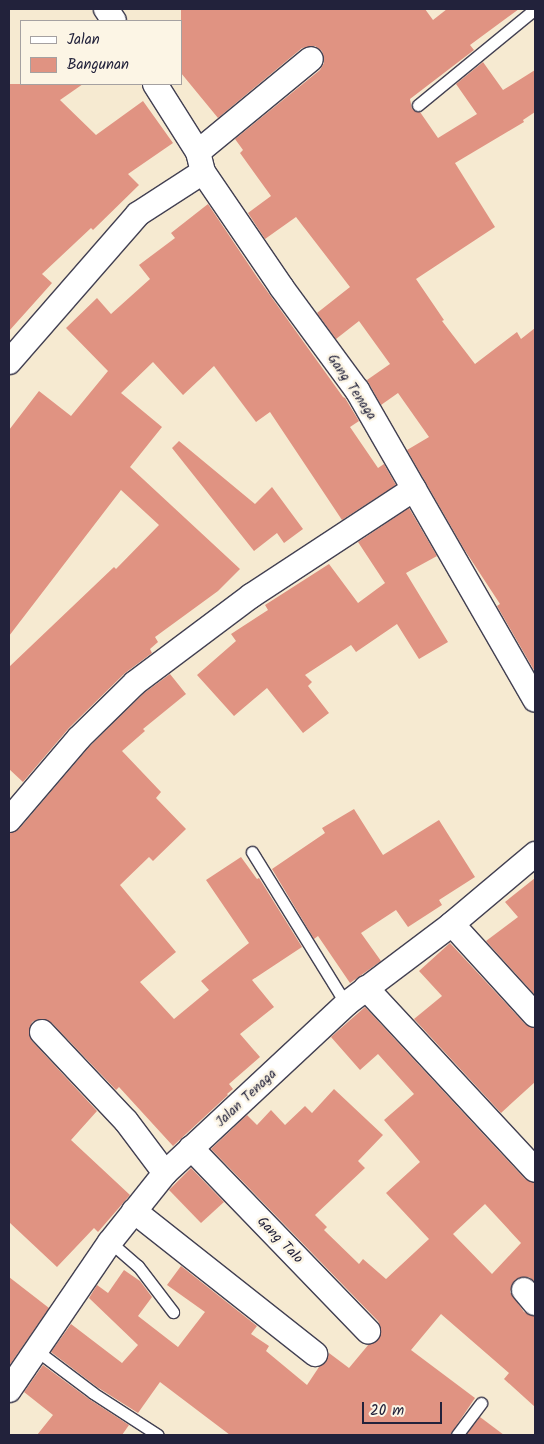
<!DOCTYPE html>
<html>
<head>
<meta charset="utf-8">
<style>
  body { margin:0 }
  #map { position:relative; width:544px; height:1444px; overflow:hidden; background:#f6ead1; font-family:Kalam,sans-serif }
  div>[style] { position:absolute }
  .building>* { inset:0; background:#e09382 }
  .roads { filter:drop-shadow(1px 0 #424052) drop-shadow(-1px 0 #424052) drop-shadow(0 1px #424052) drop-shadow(0 -1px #424052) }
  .service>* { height:11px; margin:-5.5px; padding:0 5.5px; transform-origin:5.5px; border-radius:5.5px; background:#fff }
  .minor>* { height:24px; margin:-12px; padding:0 12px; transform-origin:12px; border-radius:12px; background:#fff }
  span { translate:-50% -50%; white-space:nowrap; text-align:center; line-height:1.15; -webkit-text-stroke:5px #fcf5e5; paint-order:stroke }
  .street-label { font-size:14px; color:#22223b }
  .frame { position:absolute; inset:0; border:10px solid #22223b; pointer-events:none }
  .legend { position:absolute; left:20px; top:20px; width:162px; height:65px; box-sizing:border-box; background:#fcf5e5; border:1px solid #a5a1a1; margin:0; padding:6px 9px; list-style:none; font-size:15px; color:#22223b }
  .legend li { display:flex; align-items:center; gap:10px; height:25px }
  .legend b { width:25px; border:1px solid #a5a1a1 }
  .scale { position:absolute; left:362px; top:1402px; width:80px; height:22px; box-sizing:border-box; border:2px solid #22223b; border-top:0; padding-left:6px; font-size:15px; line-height:18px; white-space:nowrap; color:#22223b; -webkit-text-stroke:4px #fcf5e5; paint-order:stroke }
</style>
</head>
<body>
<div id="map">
  <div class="building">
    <div style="clip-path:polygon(181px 9px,425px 9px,433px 20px,447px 9px,519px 9px,470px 45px,474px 50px,410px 99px,412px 109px,420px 112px,438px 138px,477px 114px,456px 84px,483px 62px,503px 90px,535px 70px,535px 112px,523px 120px,524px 122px,455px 163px,495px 227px,416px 279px,444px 320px,442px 321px,475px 364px,517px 332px,521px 339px,535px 328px,535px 672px,497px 606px,500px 604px,464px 549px,407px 450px,429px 437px,398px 393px,381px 405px,367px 380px,390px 364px,359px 321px,336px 339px,317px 313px,350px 287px,296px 217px,265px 239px,248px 213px,271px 196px,240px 153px,243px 150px,235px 139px,320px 70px,324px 63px,322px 51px,315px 46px,302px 48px,218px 118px,181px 73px)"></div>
    <div style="clip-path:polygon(9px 84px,83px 84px,60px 100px,96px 135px,143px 101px,173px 143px,128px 174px,139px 185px,93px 230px,91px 228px,42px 274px,52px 283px,9px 331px)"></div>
    <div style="clip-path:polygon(208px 204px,257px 277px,343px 397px,345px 398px,359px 421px,350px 427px,378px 468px,384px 464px,396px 485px,342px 520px,270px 412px,256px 422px,214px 366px,183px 395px,153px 362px,121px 393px,162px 427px,130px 467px,240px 569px,218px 591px,155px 637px,158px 642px,150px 649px,152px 653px,125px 673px,69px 728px,23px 782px,9px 769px,9px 667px,114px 567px,116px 569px,159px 525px,121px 490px,9px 636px,9px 430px,39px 391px,71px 416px,108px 371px,66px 328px,97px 298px,111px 314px,150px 279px,139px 265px,175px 238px,171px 233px)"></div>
    <div style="clip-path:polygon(179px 441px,255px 504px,272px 487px,303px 529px,284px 543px,277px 533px,254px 551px,172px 448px)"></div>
    <div style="clip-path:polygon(409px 508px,437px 556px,406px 573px,448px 642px,419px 659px,397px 624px,356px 652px,351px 645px,305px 675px,312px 682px,308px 686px,329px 713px,303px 733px,267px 688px,234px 716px,197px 675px,236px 641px,231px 634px,268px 610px,265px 605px,329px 564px,358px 603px,385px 583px,358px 542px)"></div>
    <div style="clip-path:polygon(170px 674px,186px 694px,143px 729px,145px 731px,122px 751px,161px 792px,156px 798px,186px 829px,153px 861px,149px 857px,120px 885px,176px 952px,140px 982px,174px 1019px,209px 990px,201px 981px,249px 943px,206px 880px,241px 857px,257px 879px,259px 878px,302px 947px,252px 980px,274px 1007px,240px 1034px,260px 1057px,229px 1084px,233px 1089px,227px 1094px,228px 1095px,173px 1146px,119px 1087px,116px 1090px,52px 1023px,39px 1019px,32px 1022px,29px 1035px,32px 1041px,97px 1111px,71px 1140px,130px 1195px,98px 1232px,94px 1228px,57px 1267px,9px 1222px,9px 833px,19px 829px,89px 747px,144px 693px)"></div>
    <div style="clip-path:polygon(354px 809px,383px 855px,439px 820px,475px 877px,439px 900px,442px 905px,408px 927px,396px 910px,361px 933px,381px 961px,350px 983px,318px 936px,314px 939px,272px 869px,325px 833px,322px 828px)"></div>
    <div style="clip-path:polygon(535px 878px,535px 995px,486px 941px,518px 917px,505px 902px)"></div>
    <div style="clip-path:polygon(450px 943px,525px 1024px,535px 1028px,535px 1082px,501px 1113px,414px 1019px,442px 996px,419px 971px)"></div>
    <div style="clip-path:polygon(evenodd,365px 1007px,525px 1179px,535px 1183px,535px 1282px,529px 1277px,521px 1277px,515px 1280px,510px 1292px,524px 1312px,535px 1316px,535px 1407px,504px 1379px,509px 1373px,441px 1314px,411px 1350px,475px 1398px,450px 1435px,230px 1435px,160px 1382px,138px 1413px,97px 1387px,51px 1352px,71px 1324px,122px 1363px,138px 1345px,89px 1298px,97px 1285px,108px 1293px,124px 1270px,140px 1281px,152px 1297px,138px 1316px,178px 1347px,205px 1312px,167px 1285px,181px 1266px,257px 1326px,251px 1334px,269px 1346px,266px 1351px,307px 1385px,319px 1367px,326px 1362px,329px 1353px,349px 1368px,369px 1344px,378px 1340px,381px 1328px,378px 1321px,211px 1149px,247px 1115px,257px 1125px,271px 1110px,285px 1125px,305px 1106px,312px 1113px,334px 1089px,383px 1135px,358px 1161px,365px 1168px,315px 1215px,327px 1227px,324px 1230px,359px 1264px,363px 1259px,386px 1279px,429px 1239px,386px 1193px,420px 1162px,384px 1120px,414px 1094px,378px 1054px,360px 1070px,331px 1037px,365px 1007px,485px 1204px,521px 1243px,492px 1274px,453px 1234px,485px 1204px)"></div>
    <div style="clip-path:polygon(191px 1168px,224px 1202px,201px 1223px,169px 1190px)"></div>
    <div style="clip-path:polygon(9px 1277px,49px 1308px,9px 1366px)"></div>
    <div style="clip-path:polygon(43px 1365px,89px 1399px,129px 1425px,122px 1435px,37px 1435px,53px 1415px,24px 1392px)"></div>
    <div style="clip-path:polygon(480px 1417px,504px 1435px,466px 1435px)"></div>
  </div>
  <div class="roads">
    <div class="service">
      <div style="left:418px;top:105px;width:151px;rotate:-39.4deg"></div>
      <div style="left:252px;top:852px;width:179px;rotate:58.3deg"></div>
      <div style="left:110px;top:1242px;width:37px;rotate:41deg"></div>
      <div style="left:138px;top:1266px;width:58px;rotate:52.7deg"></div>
      <div style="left:36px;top:1350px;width:71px;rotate:37deg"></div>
      <div style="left:93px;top:1393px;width:77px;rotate:32.9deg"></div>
      <div style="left:457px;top:1435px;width:40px;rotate:-53deg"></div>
    </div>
    <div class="minor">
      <div style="left:106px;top:9px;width:14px;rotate:56deg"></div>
      <div style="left:155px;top:84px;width:80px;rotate:57.7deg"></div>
      <div style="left:198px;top:152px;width:21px;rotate:76deg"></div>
      <div style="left:203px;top:172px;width:140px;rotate:55.7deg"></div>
      <div style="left:282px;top:288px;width:127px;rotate:53.7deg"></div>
      <div style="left:357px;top:390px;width:357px;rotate:60.1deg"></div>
      <div style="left:198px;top:152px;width:146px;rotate:-39.5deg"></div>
      <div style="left:9px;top:362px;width:196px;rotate:-48.9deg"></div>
      <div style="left:138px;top:214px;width:77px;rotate:-32.9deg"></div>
      <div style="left:9px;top:820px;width:108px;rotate:-49.5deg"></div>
      <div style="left:79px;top:738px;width:78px;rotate:-44.5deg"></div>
      <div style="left:135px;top:683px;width:145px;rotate:-36.9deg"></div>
      <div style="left:251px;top:596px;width:195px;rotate:-33.3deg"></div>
      <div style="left:452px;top:924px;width:123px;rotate:47.6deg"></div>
      <div style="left:366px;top:988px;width:248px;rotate:47.1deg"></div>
      <div style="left:42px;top:1032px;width:122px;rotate:46.7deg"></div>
      <div style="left:126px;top:1121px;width:65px;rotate:53.1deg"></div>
      <div style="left:191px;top:1148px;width:255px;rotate:46deg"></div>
      <div style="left:134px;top:1211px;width:231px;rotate:38.3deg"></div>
      <div style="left:524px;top:1290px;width:17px;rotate:50deg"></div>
      <div style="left:9px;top:1390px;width:179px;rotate:-55.7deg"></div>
      <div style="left:110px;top:1242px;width:88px;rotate:-51.4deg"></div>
      <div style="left:165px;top:1173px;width:248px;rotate:-43deg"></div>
      <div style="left:346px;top:1004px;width:133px;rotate:-37deg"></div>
      <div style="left:452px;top:924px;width:109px;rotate:-40.1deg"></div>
    </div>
  </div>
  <div class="street-label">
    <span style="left:352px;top:387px;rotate:56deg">Gang Tenaga</span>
    <span style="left:246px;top:1098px;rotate:-43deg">Jalan Tenaga</span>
    <span style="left:280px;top:1240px;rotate:46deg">Gang Talo</span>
  </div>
  <div class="frame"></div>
  <ul class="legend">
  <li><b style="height:6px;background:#fff"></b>Jalan</li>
  <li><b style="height:14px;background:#e09382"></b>Bangunan</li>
  </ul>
  <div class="scale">20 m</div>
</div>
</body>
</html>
